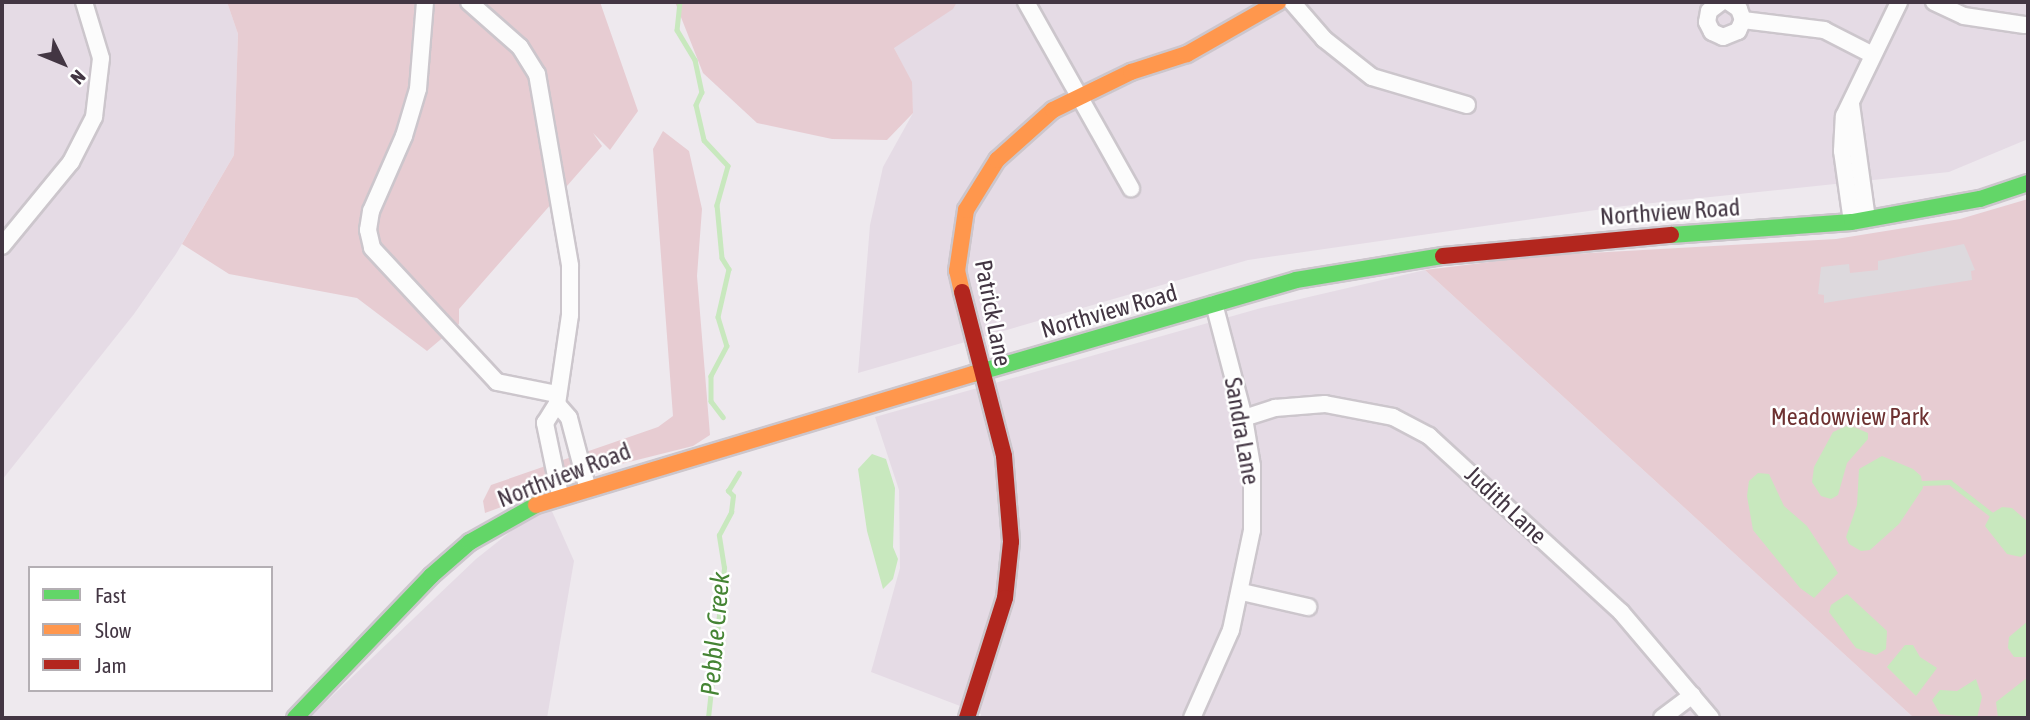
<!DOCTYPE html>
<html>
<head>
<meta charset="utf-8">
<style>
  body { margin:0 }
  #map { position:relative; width:2030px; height:720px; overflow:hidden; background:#eee9ee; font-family:"Asap Condensed",sans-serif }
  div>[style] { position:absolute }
  .residential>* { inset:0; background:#e5dbe5 }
  .green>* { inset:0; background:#e7ccd2 }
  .parking>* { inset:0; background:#ddd9dd }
  .water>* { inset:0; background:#c8e8be }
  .stream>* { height:4.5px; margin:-2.25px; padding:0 2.25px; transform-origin:2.25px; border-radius:2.25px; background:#c8e8be }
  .roads { filter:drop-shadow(2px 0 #ccc6cc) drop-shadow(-2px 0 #ccc6cc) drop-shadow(0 2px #ccc6cc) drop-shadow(0 -2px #ccc6cc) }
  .street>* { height:16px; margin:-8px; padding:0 8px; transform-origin:8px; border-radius:8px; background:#fcfcfc }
  .fast>* { height:16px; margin:-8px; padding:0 8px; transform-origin:8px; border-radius:8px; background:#63d668 }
  .slow>* { height:16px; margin:-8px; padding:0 8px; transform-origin:8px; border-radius:8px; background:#ff974d }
  .jam>* { height:16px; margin:-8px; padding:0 8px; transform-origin:8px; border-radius:8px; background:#b3261e }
  span { translate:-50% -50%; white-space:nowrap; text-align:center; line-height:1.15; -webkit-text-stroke:5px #fff; paint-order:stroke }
  .street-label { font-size:24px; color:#433643 }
  .park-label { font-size:24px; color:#6d3131 }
  .water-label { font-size:26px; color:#458434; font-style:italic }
  .frame { position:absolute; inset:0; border:4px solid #433643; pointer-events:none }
  .legend { position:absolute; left:28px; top:566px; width:245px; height:126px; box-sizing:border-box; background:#fff; border:2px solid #b4afb4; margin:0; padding:9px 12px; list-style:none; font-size:21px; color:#433643 }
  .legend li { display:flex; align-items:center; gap:14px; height:35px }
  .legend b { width:35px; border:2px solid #b4afb4 }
  .north { position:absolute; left:28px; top:28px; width:70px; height:70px; -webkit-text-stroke:5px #fff; paint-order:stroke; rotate:133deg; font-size:19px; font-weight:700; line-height:28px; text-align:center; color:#433643 }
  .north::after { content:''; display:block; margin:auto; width:24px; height:32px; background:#433643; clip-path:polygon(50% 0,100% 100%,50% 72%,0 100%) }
</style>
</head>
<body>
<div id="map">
  <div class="residential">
    <div style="clip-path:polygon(2px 2px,227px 2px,238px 34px,234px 155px,176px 254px,134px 314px,2px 480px)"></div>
    <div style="clip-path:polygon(861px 2px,2028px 2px,2028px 139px,1949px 172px,1624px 206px,1248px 260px,858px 373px,870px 225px,883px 167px,913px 113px,911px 82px,894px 48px)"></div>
    <div style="clip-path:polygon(1425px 270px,1914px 718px,980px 718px,981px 714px,871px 672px,900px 568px,899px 490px,875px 417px,1261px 308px)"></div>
    <div style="clip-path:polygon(551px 509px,574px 561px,547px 718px,309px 718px,476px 559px,525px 520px)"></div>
  </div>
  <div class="green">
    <div style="clip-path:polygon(227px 2px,600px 2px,638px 111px,610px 150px,593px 133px,602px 146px,459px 309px,459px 324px,427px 351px,357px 298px,229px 274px,182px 244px,234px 155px,238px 34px)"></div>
    <div style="clip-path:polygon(675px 2px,957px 2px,953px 9px,894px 48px,912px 82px,913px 113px,887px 140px,832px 139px,757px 123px,703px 73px)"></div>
    <div style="clip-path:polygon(663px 131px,689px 151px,702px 209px,697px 276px,710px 435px,693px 446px,613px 466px,485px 513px,483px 501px,491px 485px,658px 427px,673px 416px,653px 149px)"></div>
    <div style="clip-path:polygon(2028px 199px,2028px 718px,1914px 718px,1425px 270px,1537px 256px,1836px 239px,1960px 219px)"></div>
  </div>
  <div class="parking">
    <div style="clip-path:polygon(1964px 244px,1975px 270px,1971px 271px,1972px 280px,1824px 303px,1824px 295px,1818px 294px,1821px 267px,1849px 264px,1850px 273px,1878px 270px,1878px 261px)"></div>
  </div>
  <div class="water">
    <div style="clip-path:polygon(1849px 425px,1868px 433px,1868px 439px,1847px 463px,1838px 495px,1831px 499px,1821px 496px,1812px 482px,1814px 467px,1833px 432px)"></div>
    <div style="clip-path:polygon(872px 454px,886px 459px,895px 488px,893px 547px,898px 559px,893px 579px,883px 589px,867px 531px,858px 469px)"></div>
    <div style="clip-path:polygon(1882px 456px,1913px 469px,1921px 476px,1923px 488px,1899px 524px,1870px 550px,1861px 551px,1849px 544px,1846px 537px,1857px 505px,1859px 469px)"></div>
    <div style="clip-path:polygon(1758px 473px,1769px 474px,1784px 506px,1807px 526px,1838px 573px,1814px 598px,1800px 588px,1753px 530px,1747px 496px,1749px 481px)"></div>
    <div style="clip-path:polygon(2002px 507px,2012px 508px,2028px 522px,2028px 552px,2021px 557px,2007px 554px,1985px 526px,1991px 514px)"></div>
    <div style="clip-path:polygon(1847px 594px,1887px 631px,1886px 649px,1876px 655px,1856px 648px,1829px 612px,1831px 605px)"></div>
    <div style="clip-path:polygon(2028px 621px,2028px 657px,2014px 657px,2008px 648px,2009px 637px)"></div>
    <div style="clip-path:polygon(1905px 645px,1913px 645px,1920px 657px,1937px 668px,1916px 696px,1887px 667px)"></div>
    <div style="clip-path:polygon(2028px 677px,2028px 718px,1998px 718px,1996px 702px)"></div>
    <div style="clip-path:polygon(1976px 679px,1982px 697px,1977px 718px,1940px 714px,1932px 700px,1940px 690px,1957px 691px)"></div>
  </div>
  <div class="stream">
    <div style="left:680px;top:2px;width:28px;rotate:96deg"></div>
    <div style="left:677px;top:30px;width:35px;rotate:59deg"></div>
    <div style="left:695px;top:60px;width:33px;rotate:78deg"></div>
    <div style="left:702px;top:92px;width:14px;rotate:115deg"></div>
    <div style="left:696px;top:105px;width:36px;rotate:77deg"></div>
    <div style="left:704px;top:140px;width:35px;rotate:47deg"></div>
    <div style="left:728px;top:166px;width:41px;rotate:105.8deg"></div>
    <div style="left:717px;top:205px;width:53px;rotate:84.6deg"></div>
    <div style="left:722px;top:258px;width:13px;rotate:58deg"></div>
    <div style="left:729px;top:269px;width:49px;rotate:102.9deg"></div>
    <div style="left:718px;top:317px;width:30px;rotate:73deg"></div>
    <div style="left:727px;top:346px;width:34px;rotate:118deg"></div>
    <div style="left:711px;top:376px;width:25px;rotate:90deg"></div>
    <div style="left:711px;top:401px;width:20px;rotate:53deg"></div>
    <div style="left:1922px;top:483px;width:28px;rotate:-2deg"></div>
    <div style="left:1950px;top:482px;width:52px;rotate:38deg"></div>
    <div style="left:708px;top:718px;width:151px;rotate:-83.9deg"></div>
    <div style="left:724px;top:568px;width:33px;rotate:-99deg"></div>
    <div style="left:719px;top:535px;width:26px;rotate:-62deg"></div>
    <div style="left:731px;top:512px;width:16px;rotate:-83deg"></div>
    <div style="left:733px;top:496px;width:7px;rotate:-135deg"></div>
    <div style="left:728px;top:491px;width:21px;rotate:-59deg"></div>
  </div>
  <div class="roads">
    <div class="street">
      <div style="left:425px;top:2px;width:87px;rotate:94.6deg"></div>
      <div style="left:418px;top:89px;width:49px;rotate:106.6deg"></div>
      <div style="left:404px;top:136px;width:82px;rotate:113.7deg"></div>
      <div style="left:371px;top:211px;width:19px;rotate:99deg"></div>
      <div style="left:368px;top:230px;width:18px;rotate:77deg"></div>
      <div style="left:372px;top:248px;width:183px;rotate:47deg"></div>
      <div style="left:497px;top:382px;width:60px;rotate:11.5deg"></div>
      <div style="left:469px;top:2px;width:68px;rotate:41.4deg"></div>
      <div style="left:520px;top:47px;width:32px;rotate:58deg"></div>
      <div style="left:537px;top:74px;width:195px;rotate:80.2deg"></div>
      <div style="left:570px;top:266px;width:49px;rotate:90deg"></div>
      <div style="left:570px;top:315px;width:90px;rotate:98.3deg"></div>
      <div style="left:1026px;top:2px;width:214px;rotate:60.6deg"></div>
      <div style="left:1292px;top:2px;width:49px;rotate:49.1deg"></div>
      <div style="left:1324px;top:39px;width:61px;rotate:38.4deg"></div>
      <div style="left:1372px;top:77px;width:99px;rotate:16.4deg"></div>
      <div style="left:1721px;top:2px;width:15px;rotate:143deg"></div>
      <div style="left:1709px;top:11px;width:11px;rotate:100deg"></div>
      <div style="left:1707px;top:22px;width:11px;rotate:63deg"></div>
      <div style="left:1712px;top:32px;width:12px;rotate:24deg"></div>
      <div style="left:1723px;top:37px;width:16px;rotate:-22deg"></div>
      <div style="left:1738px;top:31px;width:12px;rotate:-66deg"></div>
      <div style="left:1743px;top:20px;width:12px;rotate:-110deg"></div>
      <div style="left:1739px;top:9px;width:12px;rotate:-145deg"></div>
      <div style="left:1934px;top:2px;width:33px;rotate:25deg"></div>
      <div style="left:1964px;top:16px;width:61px;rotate:8.5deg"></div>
      <div style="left:1743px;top:20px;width:82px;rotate:7deg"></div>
      <div style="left:1824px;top:30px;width:53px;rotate:27.1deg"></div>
      <div style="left:1851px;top:104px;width:116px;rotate:82.1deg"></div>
      <div style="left:1852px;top:222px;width:72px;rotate:-98deg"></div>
      <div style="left:1842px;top:151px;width:35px;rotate:-87deg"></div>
      <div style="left:1844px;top:116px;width:127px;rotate:-64.2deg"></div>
      <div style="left:2px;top:246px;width:109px;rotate:-50.6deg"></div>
      <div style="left:71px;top:162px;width:51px;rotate:-62.9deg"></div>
      <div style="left:94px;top:117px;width:59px;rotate:-83.2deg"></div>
      <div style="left:101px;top:58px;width:59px;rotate:-106.9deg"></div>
      <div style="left:1244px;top:418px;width:33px;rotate:-18deg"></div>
      <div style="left:1275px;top:408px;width:50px;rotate:-4.6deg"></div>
      <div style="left:1325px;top:404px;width:69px;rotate:10.8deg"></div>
      <div style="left:1393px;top:417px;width:41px;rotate:27.8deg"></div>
      <div style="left:1429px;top:436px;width:260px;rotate:42.5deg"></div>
      <div style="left:1621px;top:612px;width:139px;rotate:49.7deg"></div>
      <div style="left:560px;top:495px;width:74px;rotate:-101.8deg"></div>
      <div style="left:545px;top:423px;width:22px;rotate:-58deg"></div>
      <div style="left:557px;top:404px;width:18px;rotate:49deg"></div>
      <div style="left:569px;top:418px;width:70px;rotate:75.2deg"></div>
      <div style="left:1242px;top:592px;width:68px;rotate:12.8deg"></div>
      <div style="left:1192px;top:718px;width:96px;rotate:-66.1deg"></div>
      <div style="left:1231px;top:630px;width:102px;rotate:-78.1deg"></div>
      <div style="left:1252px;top:530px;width:64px;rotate:-90deg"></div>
      <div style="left:1252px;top:466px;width:49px;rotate:-99.5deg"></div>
      <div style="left:1244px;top:418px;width:118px;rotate:-104.7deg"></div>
      <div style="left:1662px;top:718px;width:38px;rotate:-37deg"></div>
    </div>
    <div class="fast">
      <div style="left:1671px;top:235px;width:181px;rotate:-4.1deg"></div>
      <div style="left:1852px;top:222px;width:130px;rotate:-10.2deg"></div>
      <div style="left:1980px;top:199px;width:51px;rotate:-18.4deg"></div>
      <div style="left:973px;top:374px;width:336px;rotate:-16.2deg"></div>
      <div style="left:1296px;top:280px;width:149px;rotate:-9.3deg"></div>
      <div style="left:295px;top:718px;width:197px;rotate:-46.2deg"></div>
      <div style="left:431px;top:576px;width:52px;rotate:-41.1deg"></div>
      <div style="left:470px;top:542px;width:76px;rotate:-29.3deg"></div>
    </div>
    <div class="slow">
      <div style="left:962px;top:292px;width:22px;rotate:-103deg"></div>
      <div style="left:957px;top:271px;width:62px;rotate:-81.6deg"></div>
      <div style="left:966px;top:210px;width:59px;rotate:-58.2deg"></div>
      <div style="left:997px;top:160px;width:75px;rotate:-41.8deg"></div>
      <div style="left:1053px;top:110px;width:87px;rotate:-26deg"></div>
      <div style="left:1131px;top:72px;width:59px;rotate:-17.8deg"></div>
      <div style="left:1187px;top:54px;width:105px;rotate:-29.7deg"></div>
      <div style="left:536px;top:505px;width:456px;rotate:-16.7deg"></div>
    </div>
    <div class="jam">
      <div style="left:1443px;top:256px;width:229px;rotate:-5.3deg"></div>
      <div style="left:962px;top:292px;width:169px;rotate:75.6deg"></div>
      <div style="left:1004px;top:456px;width:86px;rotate:85.3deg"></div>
      <div style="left:1011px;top:542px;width:56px;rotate:96.1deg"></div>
      <div style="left:1005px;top:598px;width:126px;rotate:107.6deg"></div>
    </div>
  </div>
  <div class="street-label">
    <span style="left:1670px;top:212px;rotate:-4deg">Northview Road</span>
    <span style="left:1109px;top:311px;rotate:-16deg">Northview Road</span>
    <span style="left:993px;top:313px;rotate:79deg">Patrick Lane</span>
    <span style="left:1242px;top:431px;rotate:80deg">Sandra Lane</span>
    <span style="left:564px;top:475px;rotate:-21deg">Northview Road</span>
    <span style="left:1506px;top:505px;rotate:43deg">Judith Lane</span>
  </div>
  <div class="park-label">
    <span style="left:1850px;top:417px">Meadowview Park</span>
  </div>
  <div class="water-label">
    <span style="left:716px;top:634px;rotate:-85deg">Pebble Creek</span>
  </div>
  <div class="frame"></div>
  <ul class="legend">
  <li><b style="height:9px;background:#63d668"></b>Fast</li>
  <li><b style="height:9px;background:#ff974d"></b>Slow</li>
  <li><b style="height:9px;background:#b3261e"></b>Jam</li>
  </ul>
  <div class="north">N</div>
</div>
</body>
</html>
